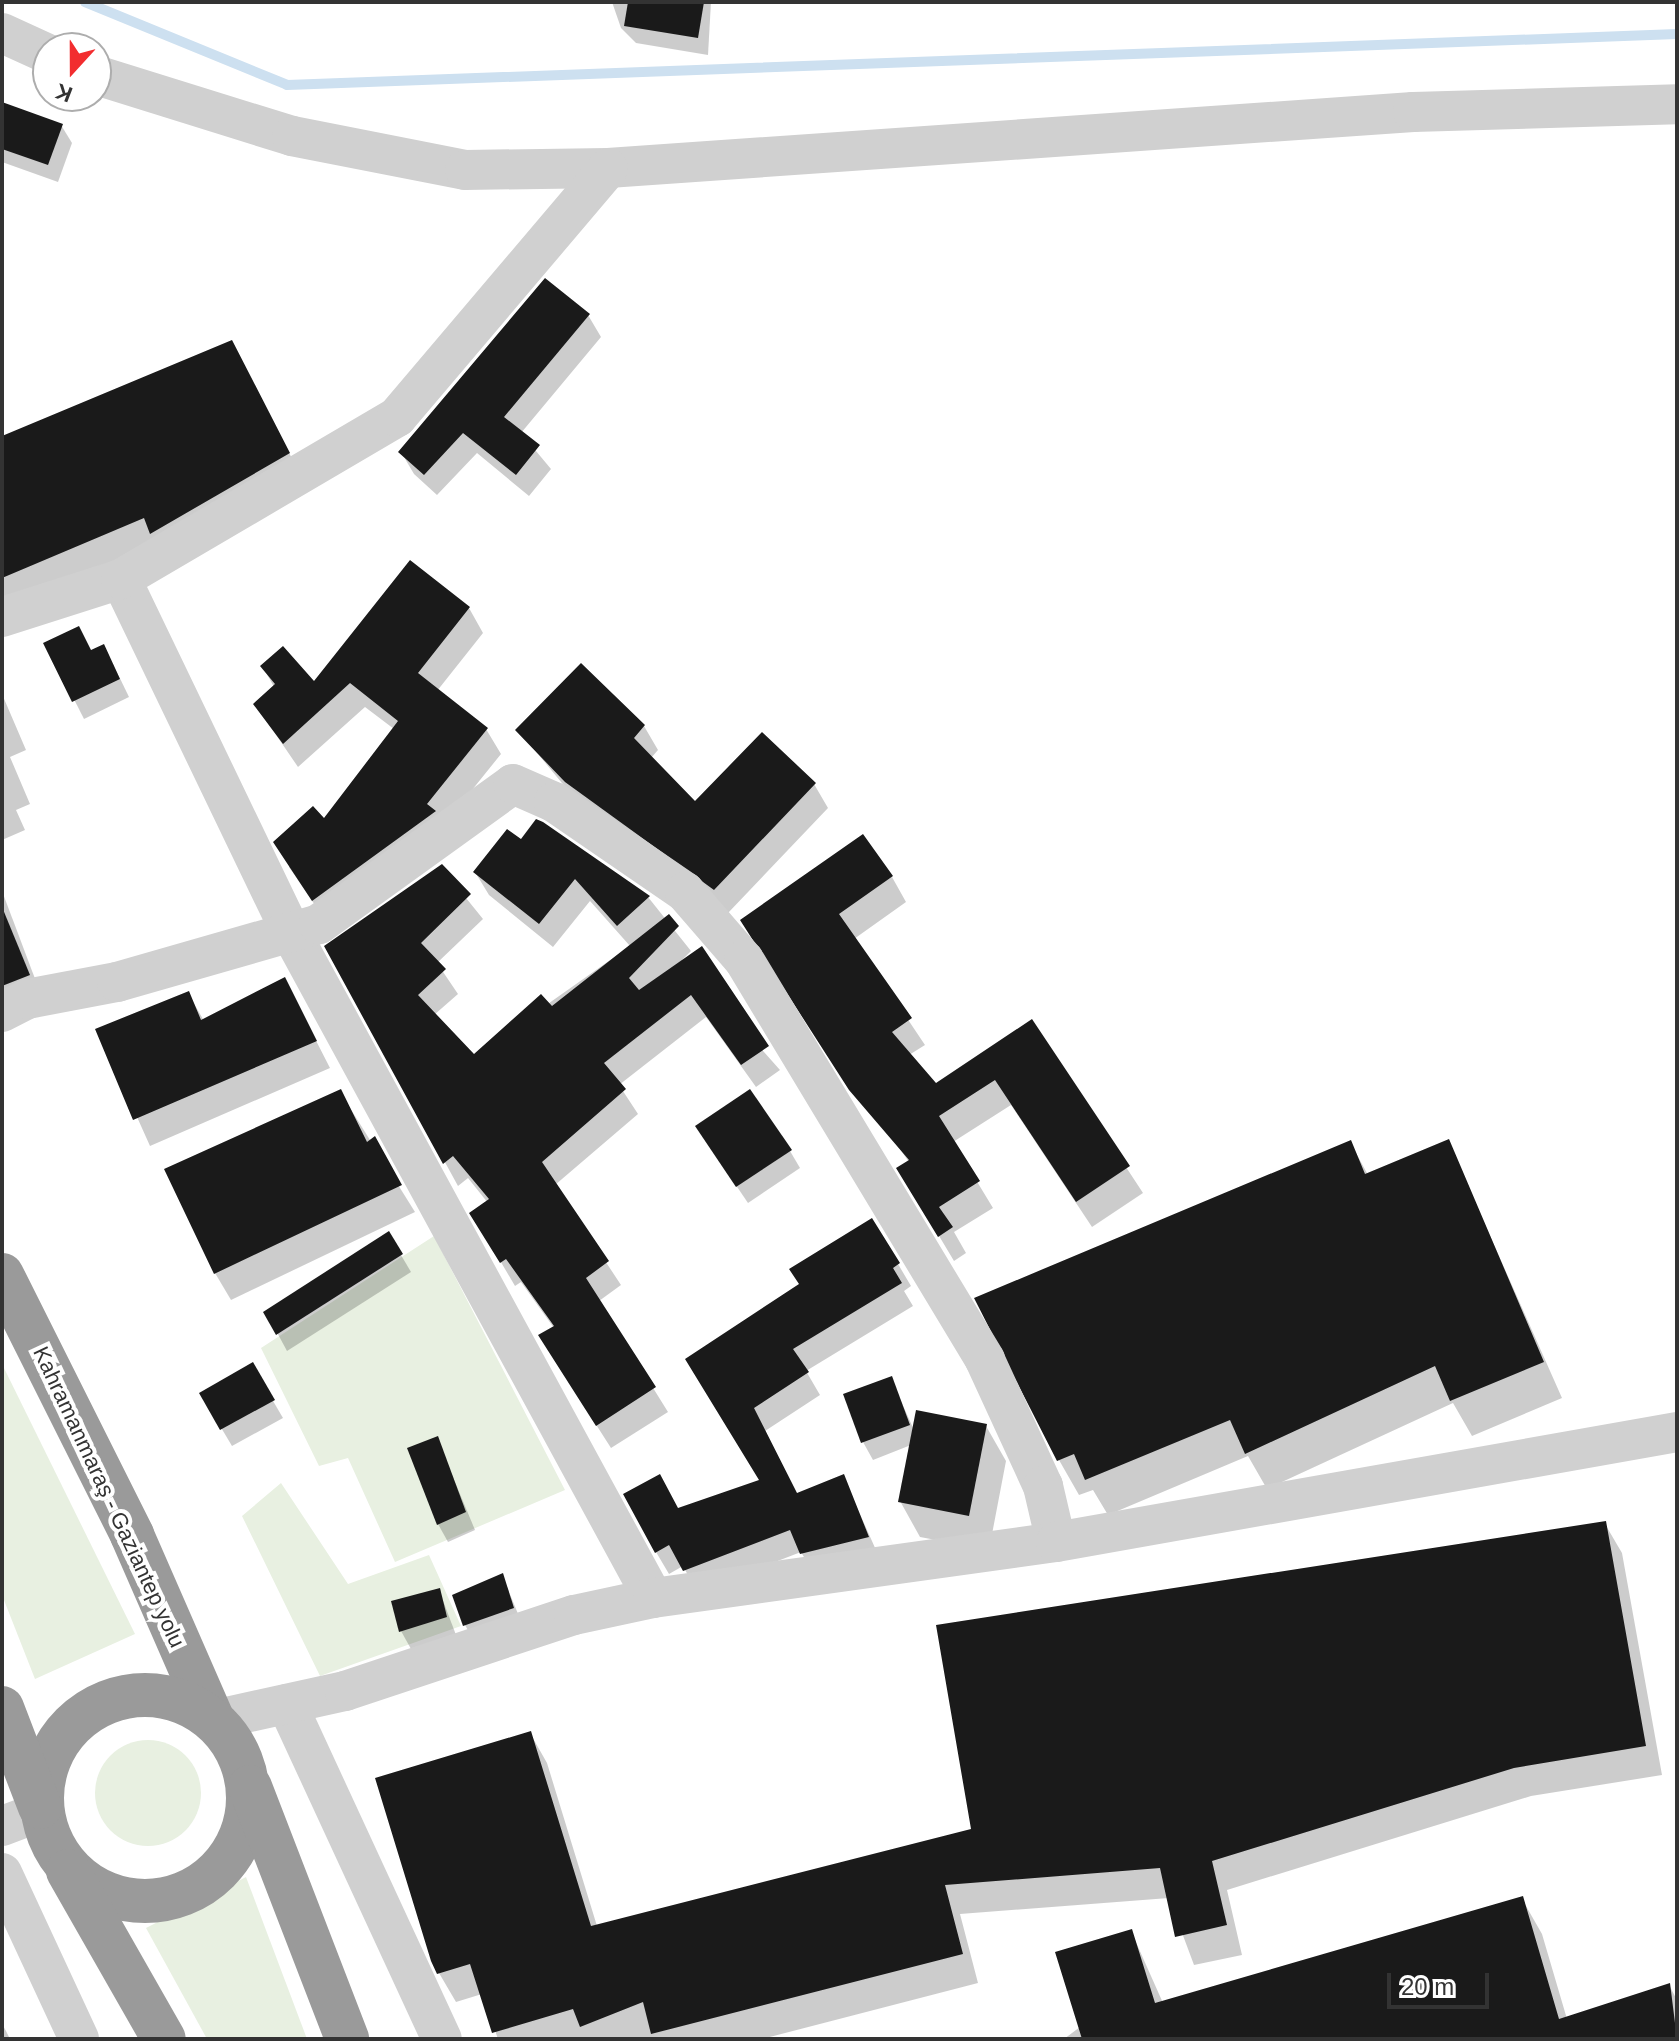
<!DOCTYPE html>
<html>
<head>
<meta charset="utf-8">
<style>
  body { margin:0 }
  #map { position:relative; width:1679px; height:2041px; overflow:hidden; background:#fff; font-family:Arial,sans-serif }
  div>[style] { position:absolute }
  .green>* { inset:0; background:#e8f0e1 }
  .round { border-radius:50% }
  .shadow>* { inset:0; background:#0003 }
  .stream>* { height:10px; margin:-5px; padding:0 5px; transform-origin:5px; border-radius:5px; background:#cde0f0 }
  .building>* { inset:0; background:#1a1a1a }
  .minor>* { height:40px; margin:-20px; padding:0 20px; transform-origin:20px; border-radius:20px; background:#d0d0d0 }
  .highway>* { height:44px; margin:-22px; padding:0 22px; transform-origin:22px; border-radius:22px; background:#9a9a9a }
  .highway>.ring { margin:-22px; padding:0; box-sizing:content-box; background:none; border:44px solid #9a9a9a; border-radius:50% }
  span { translate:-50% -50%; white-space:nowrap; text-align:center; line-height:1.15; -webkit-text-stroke:8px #fff; paint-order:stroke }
  .street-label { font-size:22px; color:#333 }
  .frame { position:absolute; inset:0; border:4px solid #333; pointer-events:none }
  .north { position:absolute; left:32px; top:32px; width:80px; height:80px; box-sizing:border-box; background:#fff; border:2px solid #adadad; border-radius:50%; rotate:201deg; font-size:22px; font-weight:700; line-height:32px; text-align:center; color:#333 }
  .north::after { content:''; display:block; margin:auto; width:28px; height:36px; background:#f22d2f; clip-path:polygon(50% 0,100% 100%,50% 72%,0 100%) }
  .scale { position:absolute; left:1387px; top:1973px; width:102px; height:36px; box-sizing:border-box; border:4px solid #333; border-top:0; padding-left:10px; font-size:24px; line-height:28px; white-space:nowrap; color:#333; -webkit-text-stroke:6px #fff; paint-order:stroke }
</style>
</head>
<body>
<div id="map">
  <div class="green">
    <div style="clip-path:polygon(434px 1236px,565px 1490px,395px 1562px,348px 1458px,319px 1466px,261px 1348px)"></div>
    <div style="clip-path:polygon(2px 1364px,135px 1634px,35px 1679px,2px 1595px)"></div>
    <div style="clip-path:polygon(281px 1483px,348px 1584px,429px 1555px,461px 1626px,320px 1676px,242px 1516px)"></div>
    <div class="round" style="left:95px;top:1740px;width:106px;height:106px"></div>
    <div style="clip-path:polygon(246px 1877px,307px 2039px,207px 2039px,146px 1928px)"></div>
  </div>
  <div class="shadow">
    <div style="clip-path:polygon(612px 2px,711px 2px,708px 55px,636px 43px,621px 28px)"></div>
    <div style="clip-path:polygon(2px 104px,61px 125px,72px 143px,58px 182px,2px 162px)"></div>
    <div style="clip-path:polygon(588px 315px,601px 337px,521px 433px,551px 469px,529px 496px,477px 453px,437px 495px,414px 474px,401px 452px)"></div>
    <div style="clip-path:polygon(231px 342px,308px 489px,2px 623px,2px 438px)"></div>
    <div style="clip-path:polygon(469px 608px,483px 633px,437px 691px,486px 729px,501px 754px,443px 826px,328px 924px,289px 867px,394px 729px,365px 707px,298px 767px,255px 704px,274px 687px,263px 667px,314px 684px)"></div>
    <div style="clip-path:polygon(46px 644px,113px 664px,129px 697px,84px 719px)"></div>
    <div style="clip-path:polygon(2px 694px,26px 750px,10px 757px,30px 804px,16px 810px,25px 830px,2px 840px)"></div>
    <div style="clip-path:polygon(644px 726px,658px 750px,651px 758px,695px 804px,814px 784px,828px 808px,728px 913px,581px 806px,518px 730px)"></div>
    <div style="clip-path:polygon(521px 842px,648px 897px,691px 951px,682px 960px,780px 1070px,756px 1087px,706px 1017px,619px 1085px,638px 1114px,555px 1185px,621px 1285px,599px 1301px,668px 1412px,611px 1448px,554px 1359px,554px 1328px,521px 1282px,515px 1286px,472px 1213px,488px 1203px,468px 1178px,458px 1186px,327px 947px,441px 867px,483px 919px,437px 963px,458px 994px,434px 1015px,474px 1056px,630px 946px,590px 901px,553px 947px,489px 895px,475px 872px)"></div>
    <div style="clip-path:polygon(892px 877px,906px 902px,854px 939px,925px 1045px,909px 1055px,935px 1085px,1031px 1022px,1143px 1193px,1092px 1227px,1011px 1105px,953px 1142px,993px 1208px,954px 1232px,966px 1253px,954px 1261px,914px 1194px,909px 1162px,757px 946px)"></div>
    <div style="clip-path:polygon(2px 891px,43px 1000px,16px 1010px,2px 986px)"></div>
    <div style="clip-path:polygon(285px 980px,330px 1068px,150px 1146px,98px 1030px,188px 993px,204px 1021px)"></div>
    <div style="clip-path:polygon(340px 1092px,415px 1212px,231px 1300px,215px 1273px)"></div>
    <div style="clip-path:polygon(1448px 1141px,1562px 1398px,1472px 1436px,1453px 1403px,1267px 1489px,1248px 1456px,1108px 1515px,1093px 1490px,1079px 1495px,1059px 1460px,1350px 1142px,1368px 1175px)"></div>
    <div style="clip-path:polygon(708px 1144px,790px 1151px,800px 1168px,748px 1203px)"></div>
    <div style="clip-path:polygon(872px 1220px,911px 1286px,904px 1291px,913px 1306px,806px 1371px,820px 1395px,765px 1431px,797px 1495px,843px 1476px,880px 1559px,815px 1576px,801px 1552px,697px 1592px,683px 1566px,669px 1574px,656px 1552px,678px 1510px,761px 1481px,701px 1381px)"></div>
    <div style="clip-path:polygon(388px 1233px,411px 1272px,287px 1351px,266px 1312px)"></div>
    <div style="clip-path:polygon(252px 1365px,283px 1418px,232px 1446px,201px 1394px)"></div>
    <div style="clip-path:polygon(891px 1379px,914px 1430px,986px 1426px,1006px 1461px,989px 1550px,920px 1537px,900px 1501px,911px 1445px,873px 1460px,863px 1442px)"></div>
    <div style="clip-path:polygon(437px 1439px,475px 1530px,448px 1542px,438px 1524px)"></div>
    <div style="clip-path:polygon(1605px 1524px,1622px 1553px,1662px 1775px,1531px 1796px,1227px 1890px,1242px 1955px,1194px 1965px,1169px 1898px,960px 1914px,978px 1983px,762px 2039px,498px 2039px,482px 1994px,456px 2002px,439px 1973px,530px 1733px,547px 1763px,597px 1926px,973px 1830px)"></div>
    <div style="clip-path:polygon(502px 1575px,523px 1626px,475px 1643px,465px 1625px)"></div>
    <div style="clip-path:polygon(439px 1590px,456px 1635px,411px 1649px,401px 1631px)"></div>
    <div style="clip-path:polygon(1522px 1899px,1542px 1934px,1567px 2019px,1669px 1985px,1677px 2000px,1677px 2039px,1064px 2039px,1080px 2027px,1131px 1931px,1163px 2003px)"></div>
    <div style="clip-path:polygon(2px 2024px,6px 2031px,10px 2039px,2px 2039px)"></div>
  </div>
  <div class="stream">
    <div style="left:85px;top:2px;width:218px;rotate:22.3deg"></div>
    <div style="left:287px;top:85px;width:1391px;rotate:-2.1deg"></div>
  </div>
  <div class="building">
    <div style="clip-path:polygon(628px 2px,704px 2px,698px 38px,624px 26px)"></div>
    <div style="clip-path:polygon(2px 102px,63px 124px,48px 165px,2px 149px)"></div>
    <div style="clip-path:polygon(545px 278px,590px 314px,504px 417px,540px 445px,516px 475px,463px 433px,424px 475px,398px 452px)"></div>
    <div style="clip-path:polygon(232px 340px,290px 453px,150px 534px,144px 518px,2px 578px,2px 436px)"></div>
    <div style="clip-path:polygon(410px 560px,470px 607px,418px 673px,488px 728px,427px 804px,436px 811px,312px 901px,273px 842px,313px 806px,324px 818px,398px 721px,350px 683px,283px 744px,253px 704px,275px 684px,260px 666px,283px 646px,314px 681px)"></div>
    <div style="clip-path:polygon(79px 626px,91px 650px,104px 644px,120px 679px,72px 702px,43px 643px)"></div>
    <div style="clip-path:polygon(581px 663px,645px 725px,634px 738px,695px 801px,762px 732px,816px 783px,714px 890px,565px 782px,515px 730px)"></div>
    <div style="clip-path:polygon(536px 819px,543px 822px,650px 896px,617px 926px,575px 879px,539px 924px,473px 872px,507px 829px,521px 839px)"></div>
    <div style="clip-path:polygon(863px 834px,893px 876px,839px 914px,912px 1018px,892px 1032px,936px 1083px,1032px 1019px,1130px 1166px,1076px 1202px,995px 1080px,939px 1116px,980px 1181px,939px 1207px,953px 1227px,938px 1237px,896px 1168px,909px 1160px,849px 1090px,740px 920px)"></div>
    <div style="clip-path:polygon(442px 864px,471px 894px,421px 943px,446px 969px,418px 995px,474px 1054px,541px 994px,552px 1006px,669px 914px,679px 926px,629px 978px,639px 990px,702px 946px,769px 1046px,741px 1065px,691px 995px,604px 1063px,626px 1089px,542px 1162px,609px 1261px,586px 1278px,656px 1387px,596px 1426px,538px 1335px,554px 1326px,506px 1259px,500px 1263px,469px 1213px,489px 1199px,453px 1156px,443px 1164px,324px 946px)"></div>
    <div style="clip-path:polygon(2px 907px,30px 975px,2px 986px)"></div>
    <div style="clip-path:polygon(285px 977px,317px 1041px,133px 1120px,95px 1029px,189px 991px,201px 1020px)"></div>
    <div style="clip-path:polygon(341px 1089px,367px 1142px,375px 1136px,402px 1185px,214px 1274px,164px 1169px)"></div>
    <div style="clip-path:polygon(750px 1089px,792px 1150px,736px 1187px,695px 1126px)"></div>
    <div style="clip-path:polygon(1449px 1139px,1544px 1362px,1450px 1401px,1435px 1366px,1245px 1454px,1230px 1420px,1085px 1480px,1074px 1454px,1057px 1461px,974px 1298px,1351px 1140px,1365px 1174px)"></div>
    <div style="clip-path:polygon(872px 1218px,900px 1263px,893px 1268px,902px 1283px,793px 1349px,809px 1372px,754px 1408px,797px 1493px,844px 1474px,869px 1537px,800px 1554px,790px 1530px,683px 1571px,669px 1545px,655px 1553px,623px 1494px,660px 1474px,678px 1508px,759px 1480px,685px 1359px,799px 1284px,789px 1269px)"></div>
    <div style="clip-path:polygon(389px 1231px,403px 1254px,276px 1335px,263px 1312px)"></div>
    <div style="clip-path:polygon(253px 1362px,275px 1400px,220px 1430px,199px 1393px)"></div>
    <div style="clip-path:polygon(892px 1376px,910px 1425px,861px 1443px,843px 1394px)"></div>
    <div style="clip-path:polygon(916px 1410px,987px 1424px,969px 1516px,898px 1502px)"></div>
    <div style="clip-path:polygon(438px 1436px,466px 1512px,437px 1525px,407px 1448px)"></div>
    <div style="clip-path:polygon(1606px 1521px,1646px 1746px,1514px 1768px,1212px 1861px,1227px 1925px,1175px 1937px,1160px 1868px,945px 1885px,963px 1954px,651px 2034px,643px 2002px,580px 2027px,573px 2009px,492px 2033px,470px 1964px,437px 1974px,431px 1961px,375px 1778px,531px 1731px,591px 1926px,971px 1829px,936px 1625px)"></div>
    <div style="clip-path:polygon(503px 1573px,514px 1608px,463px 1626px,452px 1595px)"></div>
    <div style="clip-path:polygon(440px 1588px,447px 1617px,399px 1632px,391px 1601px)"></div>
    <div style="clip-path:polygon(1523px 1896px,1559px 2019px,1670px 1983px,1677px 2039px,1082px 2039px,1055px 1952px,1132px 1929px,1155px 2003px)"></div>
  </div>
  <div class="minor">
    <div style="left:2px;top:33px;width:51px;rotate:24.5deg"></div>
    <div style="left:96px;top:75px;width:205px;rotate:17.3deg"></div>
    <div style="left:292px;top:136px;width:176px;rotate:11.1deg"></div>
    <div style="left:465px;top:170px;width:143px;rotate:-0.8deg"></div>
    <div style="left:608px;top:168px;width:807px;rotate:-3.98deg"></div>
    <div style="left:1413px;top:112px;width:264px;rotate:-1.7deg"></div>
    <div style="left:121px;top:579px;width:393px;rotate:64.3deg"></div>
    <div style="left:291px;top:933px;width:757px;rotate:61.44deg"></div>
    <div style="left:2px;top:617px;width:125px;rotate:-17.7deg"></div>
    <div style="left:121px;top:579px;width:320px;rotate:-30.4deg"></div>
    <div style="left:397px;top:417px;width:326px;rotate:-49.7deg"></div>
    <div style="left:2px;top:1012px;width:28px;rotate:-27deg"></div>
    <div style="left:27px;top:999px;width:92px;rotate:-10.7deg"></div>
    <div style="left:117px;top:982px;width:210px;rotate:-16deg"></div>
    <div style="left:319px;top:924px;width:239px;rotate:-35.8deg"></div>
    <div style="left:513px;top:784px;width:45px;rotate:23.7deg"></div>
    <div style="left:554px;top:802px;width:159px;rotate:34.5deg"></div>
    <div style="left:685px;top:892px;width:90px;rotate:49.1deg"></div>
    <div style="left:744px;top:960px;width:467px;rotate:58.9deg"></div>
    <div style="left:985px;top:1360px;width:139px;rotate:65.3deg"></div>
    <div style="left:1043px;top:1486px;width:57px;rotate:76.9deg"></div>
    <div style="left:287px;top:1704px;width:369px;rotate:65.2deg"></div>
    <div style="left:213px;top:1720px;width:135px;rotate:-12.4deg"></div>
    <div style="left:345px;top:1691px;width:241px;rotate:-18.4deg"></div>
    <div style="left:574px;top:1615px;width:81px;rotate:-12.1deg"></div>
    <div style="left:653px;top:1598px;width:407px;rotate:-7.9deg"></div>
    <div style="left:1056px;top:1542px;width:631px;rotate:-10.04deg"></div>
    <div style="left:2px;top:1826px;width:43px;rotate:-20.6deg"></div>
    <div style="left:2px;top:1873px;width:183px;rotate:65.1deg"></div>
  </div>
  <div class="highway">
    <div style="left:2px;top:1275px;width:291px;rotate:63.4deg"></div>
    <div style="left:132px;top:1535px;width:202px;rotate:66.4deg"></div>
    <div class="ring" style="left:42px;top:1695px;width:162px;height:162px"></div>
    <div style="left:2px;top:1708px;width:106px;rotate:69deg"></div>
    <div style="left:250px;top:1787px;width:270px;rotate:68.9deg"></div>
    <div style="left:68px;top:1871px;width:193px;rotate:60.3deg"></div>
  </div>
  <div class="street-label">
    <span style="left:109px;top:1497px;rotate:65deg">Kahramanmaraş - Gaziantep yolu</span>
  </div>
  <div class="frame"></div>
  <div class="north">K</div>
  <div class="scale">20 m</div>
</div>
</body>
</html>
